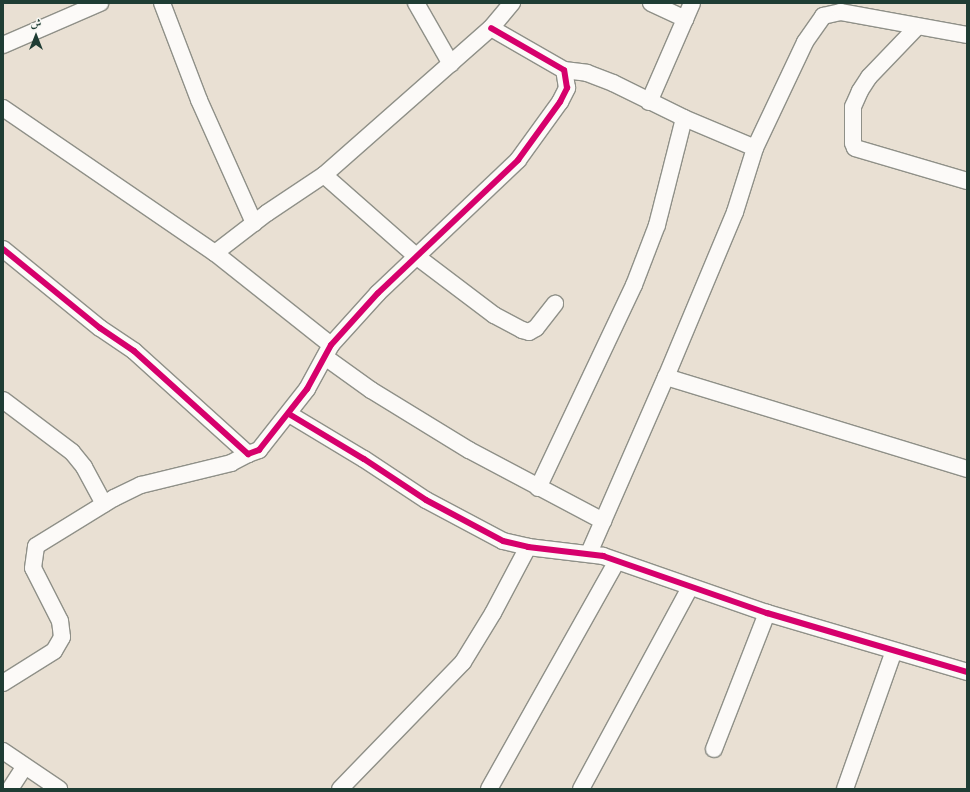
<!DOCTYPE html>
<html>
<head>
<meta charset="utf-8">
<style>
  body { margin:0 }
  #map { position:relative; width:970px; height:792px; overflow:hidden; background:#e9e0d3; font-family:Cardo,Amiri,serif }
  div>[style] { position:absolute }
  .roads { filter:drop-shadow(1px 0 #8f9088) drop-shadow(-1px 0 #8f9088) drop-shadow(0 1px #8f9088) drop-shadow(0 -1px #8f9088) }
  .street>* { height:16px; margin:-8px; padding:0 8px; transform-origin:8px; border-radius:8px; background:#fcfaf8 }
  .cycleway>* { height:6px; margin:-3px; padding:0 3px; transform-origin:3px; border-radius:3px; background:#d6006c }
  span { translate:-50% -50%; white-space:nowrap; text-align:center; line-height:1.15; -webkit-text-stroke:3px #f6f6f2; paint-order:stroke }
  .frame { position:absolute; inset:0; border:4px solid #1f3d34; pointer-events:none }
  .north { position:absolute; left:16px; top:16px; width:40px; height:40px; -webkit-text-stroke:3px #f6f6f2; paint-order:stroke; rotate:0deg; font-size:11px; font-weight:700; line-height:16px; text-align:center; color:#1f3d34 }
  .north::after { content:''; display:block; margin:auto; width:14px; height:18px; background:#1f3d34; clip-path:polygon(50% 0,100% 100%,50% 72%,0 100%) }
</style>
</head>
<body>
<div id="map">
  <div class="roads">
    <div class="street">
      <div style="left:162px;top:3px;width:104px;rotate:69.1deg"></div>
      <div style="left:199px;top:100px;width:135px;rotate:65.9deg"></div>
      <div style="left:416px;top:3px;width:70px;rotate:60.2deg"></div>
      <div style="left:651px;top:3px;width:38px;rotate:25deg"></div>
      <div style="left:917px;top:27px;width:69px;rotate:133.8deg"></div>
      <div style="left:869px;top:77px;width:17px;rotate:123deg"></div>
      <div style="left:860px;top:91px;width:17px;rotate:114deg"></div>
      <div style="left:853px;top:107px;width:36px;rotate:90deg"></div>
      <div style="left:853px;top:143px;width:5px;rotate:68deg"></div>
      <div style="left:855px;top:148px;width:117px;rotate:16.4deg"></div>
      <div style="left:3px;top:45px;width:106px;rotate:-23.4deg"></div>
      <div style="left:564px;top:70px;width:23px;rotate:7deg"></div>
      <div style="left:587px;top:73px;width:28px;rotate:21deg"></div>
      <div style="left:613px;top:83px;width:79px;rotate:26.2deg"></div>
      <div style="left:684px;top:118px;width:77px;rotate:22.9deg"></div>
      <div style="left:649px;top:102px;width:108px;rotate:-66.5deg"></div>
      <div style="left:3px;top:108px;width:257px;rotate:34.4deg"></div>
      <div style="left:215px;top:253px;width:148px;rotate:38.4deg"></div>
      <div style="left:324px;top:175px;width:123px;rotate:41.4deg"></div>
      <div style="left:416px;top:256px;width:98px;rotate:37.1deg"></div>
      <div style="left:494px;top:315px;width:32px;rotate:28deg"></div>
      <div style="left:522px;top:330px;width:7px;rotate:16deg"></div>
      <div style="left:529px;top:332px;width:8px;rotate:-30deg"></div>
      <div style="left:536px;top:328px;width:31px;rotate:-52deg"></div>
      <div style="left:3px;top:249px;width:125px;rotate:39.2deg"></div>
      <div style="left:100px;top:328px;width:41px;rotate:34.1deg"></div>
      <div style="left:134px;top:351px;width:154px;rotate:42.1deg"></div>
      <div style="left:248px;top:454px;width:12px;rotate:-20deg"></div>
      <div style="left:259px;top:450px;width:78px;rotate:-51.8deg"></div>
      <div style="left:307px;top:389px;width:50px;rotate:-61.4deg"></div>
      <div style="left:331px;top:345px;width:70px;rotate:-47.9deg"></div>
      <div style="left:378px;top:293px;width:193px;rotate:-43.5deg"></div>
      <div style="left:518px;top:160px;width:72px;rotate:-54.1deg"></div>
      <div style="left:560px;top:102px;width:16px;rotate:-63deg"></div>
      <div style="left:567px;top:88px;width:18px;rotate:-99deg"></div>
      <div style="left:564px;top:70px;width:84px;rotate:-150.1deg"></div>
      <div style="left:215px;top:253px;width:66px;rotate:-37.6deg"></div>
      <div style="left:267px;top:213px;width:69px;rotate:-33.7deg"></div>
      <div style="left:324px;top:175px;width:222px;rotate:-41.4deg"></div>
      <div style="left:491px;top:28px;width:33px;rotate:-50deg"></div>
      <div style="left:325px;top:357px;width:57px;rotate:35.7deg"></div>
      <div style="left:371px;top:390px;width:115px;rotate:31.5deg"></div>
      <div style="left:469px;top:450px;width:152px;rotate:27.9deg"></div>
      <div style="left:666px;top:377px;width:179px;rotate:-67.3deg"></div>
      <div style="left:735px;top:212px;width:67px;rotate:-72.6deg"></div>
      <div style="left:755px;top:148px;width:117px;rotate:-64.7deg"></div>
      <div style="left:805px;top:42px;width:32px;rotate:-55deg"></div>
      <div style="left:823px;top:16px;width:18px;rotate:-13deg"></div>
      <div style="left:841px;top:12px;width:128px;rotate:10.3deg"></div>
      <div style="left:3px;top:400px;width:86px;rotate:37deg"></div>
      <div style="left:72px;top:452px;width:19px;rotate:51deg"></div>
      <div style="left:84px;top:467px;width:42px;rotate:61.6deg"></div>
      <div style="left:289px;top:414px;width:87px;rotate:31deg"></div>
      <div style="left:364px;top:459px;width:74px;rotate:33.5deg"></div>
      <div style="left:426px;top:500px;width:87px;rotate:28deg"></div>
      <div style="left:503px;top:541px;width:26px;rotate:13deg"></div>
      <div style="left:528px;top:547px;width:76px;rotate:6.8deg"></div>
      <div style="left:603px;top:556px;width:174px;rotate:19.2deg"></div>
      <div style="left:767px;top:613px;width:209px;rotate:16.4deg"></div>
      <div style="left:538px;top:488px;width:225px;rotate:-64.7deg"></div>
      <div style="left:634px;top:285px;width:64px;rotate:-69deg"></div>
      <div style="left:657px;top:225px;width:110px;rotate:-75.8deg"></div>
      <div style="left:589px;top:553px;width:192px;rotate:-66.4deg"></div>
      <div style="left:666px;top:377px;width:315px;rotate:17deg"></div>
      <div style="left:3px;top:683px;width:60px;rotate:-32.1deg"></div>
      <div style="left:54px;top:651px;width:16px;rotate:-60deg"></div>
      <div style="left:62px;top:637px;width:16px;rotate:-97deg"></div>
      <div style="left:60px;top:621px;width:59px;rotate:-117deg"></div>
      <div style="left:33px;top:568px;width:22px;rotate:-82deg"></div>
      <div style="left:36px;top:546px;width:92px;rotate:-31.6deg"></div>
      <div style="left:114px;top:498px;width:30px;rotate:-26deg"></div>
      <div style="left:141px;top:485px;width:93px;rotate:-13.7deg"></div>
      <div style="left:231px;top:463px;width:19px;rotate:-28deg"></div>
      <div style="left:714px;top:749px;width:146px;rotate:-68.7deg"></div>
      <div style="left:3px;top:751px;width:68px;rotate:34.2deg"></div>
      <div style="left:10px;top:789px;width:27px;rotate:-57deg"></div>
      <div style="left:340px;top:789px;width:177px;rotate:-45.9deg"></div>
      <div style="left:463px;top:662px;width:57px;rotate:-58.5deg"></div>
      <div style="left:493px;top:613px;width:75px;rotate:-62.1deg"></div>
      <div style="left:489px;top:789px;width:261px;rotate:-60.7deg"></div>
      <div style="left:581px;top:789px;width:230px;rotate:-61.6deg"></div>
      <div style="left:845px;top:789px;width:146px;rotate:-70.5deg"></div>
    </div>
  </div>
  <div class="cycleway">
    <div style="left:3px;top:249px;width:125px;rotate:39.2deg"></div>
    <div style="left:100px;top:328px;width:41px;rotate:34.1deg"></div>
    <div style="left:134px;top:351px;width:154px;rotate:42.1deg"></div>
    <div style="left:248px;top:454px;width:12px;rotate:-20deg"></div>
    <div style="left:259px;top:450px;width:78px;rotate:-51.8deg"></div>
    <div style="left:307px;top:389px;width:50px;rotate:-61.4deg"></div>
    <div style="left:331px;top:345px;width:70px;rotate:-47.9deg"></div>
    <div style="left:378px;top:293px;width:193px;rotate:-43.5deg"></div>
    <div style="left:518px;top:160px;width:72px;rotate:-54.1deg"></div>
    <div style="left:560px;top:102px;width:16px;rotate:-63deg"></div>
    <div style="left:567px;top:88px;width:18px;rotate:-99deg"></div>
    <div style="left:564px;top:70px;width:84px;rotate:-150.1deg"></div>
    <div style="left:289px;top:414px;width:87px;rotate:31deg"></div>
    <div style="left:364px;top:459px;width:74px;rotate:33.5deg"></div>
    <div style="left:426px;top:500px;width:87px;rotate:28deg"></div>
    <div style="left:503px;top:541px;width:26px;rotate:13deg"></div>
    <div style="left:528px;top:547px;width:76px;rotate:6.8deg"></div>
    <div style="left:603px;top:556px;width:174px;rotate:19.2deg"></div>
    <div style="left:767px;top:613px;width:209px;rotate:16.4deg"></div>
  </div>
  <div class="frame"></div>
  <div class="north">ش</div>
</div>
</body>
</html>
